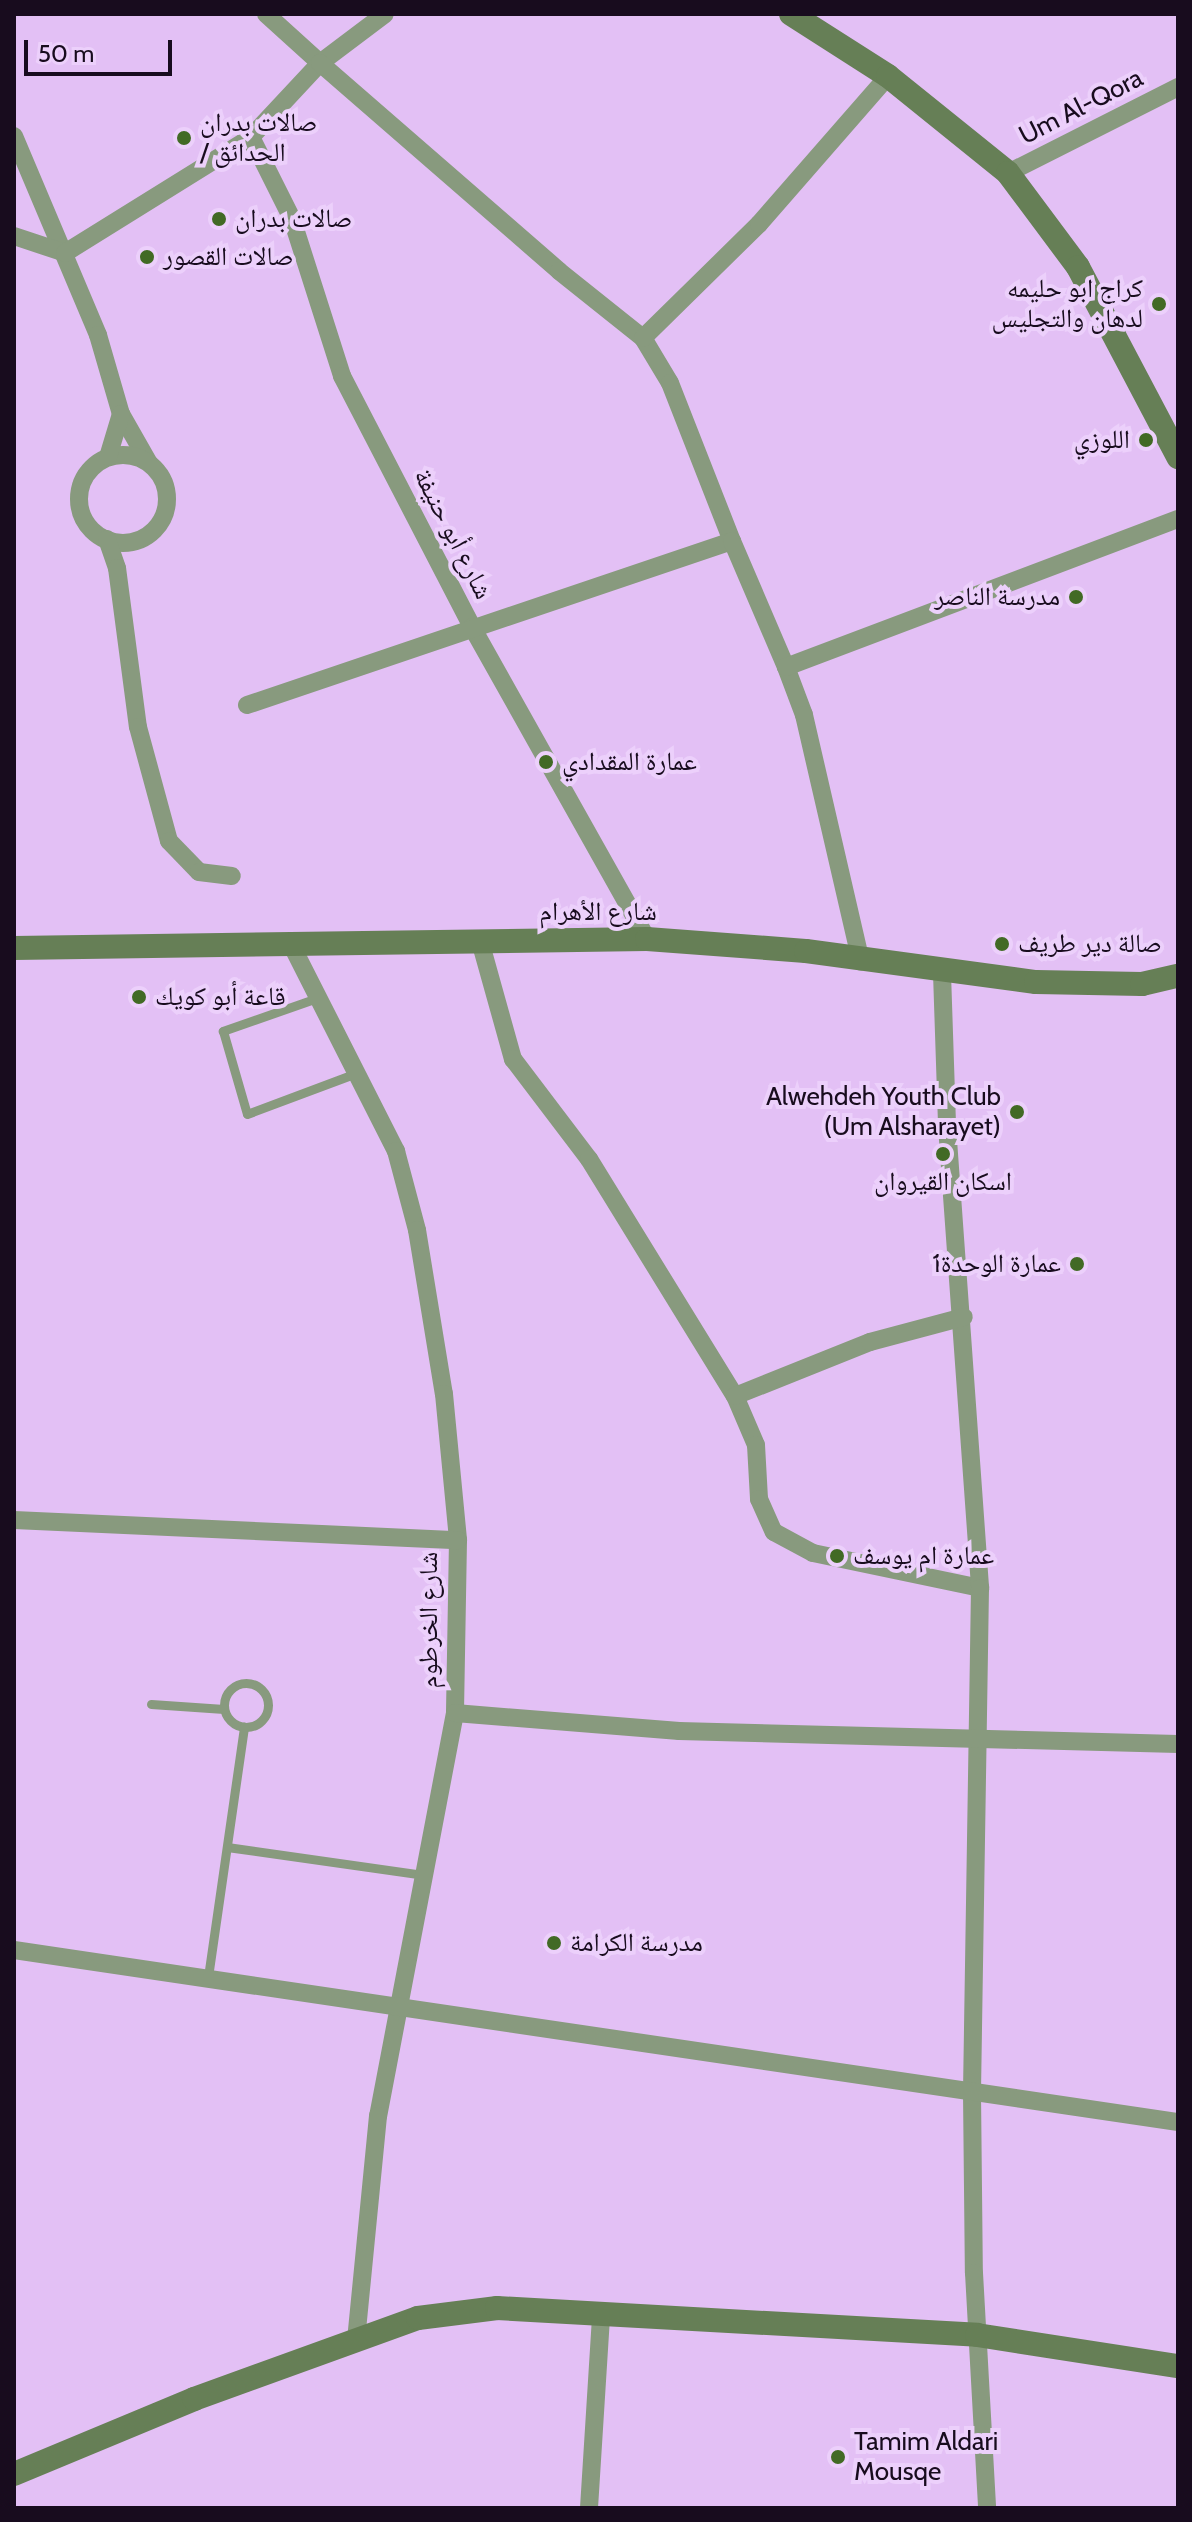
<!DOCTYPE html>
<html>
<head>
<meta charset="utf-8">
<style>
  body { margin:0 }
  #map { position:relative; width:1192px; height:2522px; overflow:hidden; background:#e3c0f5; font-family:Cabin,"Noto Naskh Arabic",sans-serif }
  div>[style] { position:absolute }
  .lane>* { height:9px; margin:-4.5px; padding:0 4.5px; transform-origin:4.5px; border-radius:4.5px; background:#889a7e }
  .lane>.ring { margin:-4.5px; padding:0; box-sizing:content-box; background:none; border:9px solid #889a7e; border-radius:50% }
  .street>* { height:18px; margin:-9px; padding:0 9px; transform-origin:9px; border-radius:9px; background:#889a7e }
  .street>.ring { margin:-9px; padding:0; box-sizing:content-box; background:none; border:18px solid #889a7e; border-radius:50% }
  .secondary>* { height:24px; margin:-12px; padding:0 12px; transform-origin:12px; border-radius:12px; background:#667f56 }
  .dots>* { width:22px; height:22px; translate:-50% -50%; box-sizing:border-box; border:4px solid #ecd0fb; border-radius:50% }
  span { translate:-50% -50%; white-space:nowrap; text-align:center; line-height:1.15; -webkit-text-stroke:8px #ecd0fb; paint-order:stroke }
  .street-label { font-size:26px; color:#180c1e }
  .poi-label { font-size:26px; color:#180c1e }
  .left { translate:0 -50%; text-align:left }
  .right { translate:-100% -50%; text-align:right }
  .frame { position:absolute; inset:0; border:16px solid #180c1e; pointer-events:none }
  .scale { position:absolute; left:24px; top:40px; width:148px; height:36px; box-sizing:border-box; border:4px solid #180c1e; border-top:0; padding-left:10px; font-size:24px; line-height:28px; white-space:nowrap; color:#180c1e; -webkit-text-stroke:6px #ecd0fb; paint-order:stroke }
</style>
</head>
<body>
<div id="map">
  <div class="lane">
    <div style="left:317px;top:998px;width:100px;rotate:160.7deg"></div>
    <div style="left:223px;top:1031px;width:86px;rotate:73.9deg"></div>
    <div style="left:247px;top:1114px;width:114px;rotate:-20.5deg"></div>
    <div class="ring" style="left:224px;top:1683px;width:35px;height:35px"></div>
    <div style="left:151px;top:1704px;width:73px;rotate:3.9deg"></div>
    <div style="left:227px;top:1847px;width:198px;rotate:8.1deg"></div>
    <div style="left:208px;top:1977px;width:253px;rotate:-81.8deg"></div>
  </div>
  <div class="street">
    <div style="left:266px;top:14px;width:73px;rotate:42.2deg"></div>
    <div style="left:320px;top:63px;width:81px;rotate:-37deg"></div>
    <div style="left:14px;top:136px;width:216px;rotate:67.1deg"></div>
    <div style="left:98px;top:335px;width:82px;rotate:73.8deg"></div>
    <div style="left:121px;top:414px;width:56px;rotate:60.3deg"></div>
    <div style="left:251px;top:137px;width:92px;rotate:63.4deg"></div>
    <div style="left:292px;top:219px;width:165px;rotate:72.3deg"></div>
    <div style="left:342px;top:376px;width:283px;rotate:62.6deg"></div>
    <div style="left:472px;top:627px;width:358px;rotate:60.7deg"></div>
    <div style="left:1008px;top:173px;width:191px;rotate:-26.8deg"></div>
    <div style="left:14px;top:236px;width:54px;rotate:18.4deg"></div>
    <div style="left:65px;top:253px;width:219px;rotate:-31.9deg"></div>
    <div style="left:251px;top:137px;width:101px;rotate:-47deg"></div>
    <div style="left:320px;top:63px;width:317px;rotate:41deg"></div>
    <div style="left:559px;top:271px;width:107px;rotate:38.6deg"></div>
    <div style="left:643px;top:338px;width:52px;rotate:59deg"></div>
    <div style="left:670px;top:383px;width:170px;rotate:68.6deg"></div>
    <div style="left:643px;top:338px;width:163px;rotate:-44.5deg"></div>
    <div style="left:759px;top:224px;width:196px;rotate:-48.9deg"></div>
    <div class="ring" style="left:79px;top:455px;width:70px;height:70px"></div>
    <div style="left:108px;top:457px;width:45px;rotate:-73.2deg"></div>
    <div style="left:107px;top:539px;width:31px;rotate:71deg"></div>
    <div style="left:117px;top:568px;width:160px;rotate:82.5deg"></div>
    <div style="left:138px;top:727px;width:118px;rotate:74.8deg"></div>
    <div style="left:169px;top:841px;width:43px;rotate:45.9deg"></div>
    <div style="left:199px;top:872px;width:33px;rotate:7deg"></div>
    <div style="left:786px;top:667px;width:51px;rotate:69.4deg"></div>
    <div style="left:804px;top:715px;width:253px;rotate:77deg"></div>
    <div style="left:247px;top:705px;width:512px;rotate:-18.68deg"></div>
    <div style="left:732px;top:541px;width:137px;rotate:66.8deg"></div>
    <div style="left:786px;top:667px;width:419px;rotate:-20.7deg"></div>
    <div style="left:480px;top:941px;width:123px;rotate:74.4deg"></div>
    <div style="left:513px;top:1059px;width:126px;rotate:52.8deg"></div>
    <div style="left:589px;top:1159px;width:278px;rotate:58.4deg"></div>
    <div style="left:735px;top:1396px;width:53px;rotate:66.8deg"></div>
    <div style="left:756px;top:1445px;width:54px;rotate:86.8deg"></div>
    <div style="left:759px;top:1499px;width:36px;rotate:66deg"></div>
    <div style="left:774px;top:1532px;width:44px;rotate:28.3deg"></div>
    <div style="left:813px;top:1553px;width:171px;rotate:11.8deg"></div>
    <div style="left:293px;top:948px;width:228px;rotate:63.1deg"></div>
    <div style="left:396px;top:1151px;width:82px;rotate:75.1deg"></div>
    <div style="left:417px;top:1230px;width:166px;rotate:80.7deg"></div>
    <div style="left:444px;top:1394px;width:147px;rotate:84.5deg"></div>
    <div style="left:458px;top:1540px;width:173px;rotate:91deg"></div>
    <div style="left:455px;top:1713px;width:410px;rotate:100.8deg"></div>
    <div style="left:378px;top:2116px;width:226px;rotate:95.6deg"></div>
    <div style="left:942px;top:973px;width:153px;rotate:88.1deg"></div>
    <div style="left:947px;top:1126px;width:463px;rotate:85.9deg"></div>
    <div style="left:980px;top:1588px;width:505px;rotate:90.91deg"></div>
    <div style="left:972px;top:2093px;width:180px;rotate:89.4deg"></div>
    <div style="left:974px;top:2273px;width:235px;rotate:86.8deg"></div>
    <div style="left:735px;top:1396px;width:145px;rotate:-21.8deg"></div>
    <div style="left:870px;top:1342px;width:97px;rotate:-14.9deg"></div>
    <div style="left:14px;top:1520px;width:444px;rotate:2.6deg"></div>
    <div style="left:455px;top:1713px;width:225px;rotate:4.6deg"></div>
    <div style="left:679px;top:1731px;width:499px;rotate:1.5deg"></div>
    <div style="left:14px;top:1950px;width:1177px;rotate:8.41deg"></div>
    <div style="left:589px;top:2508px;width:193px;rotate:-86.4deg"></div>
  </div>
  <div class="secondary">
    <div style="left:791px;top:14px;width:115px;rotate:32.6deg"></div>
    <div style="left:888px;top:76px;width:154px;rotate:38.9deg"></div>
    <div style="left:1008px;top:173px;width:117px;rotate:53.3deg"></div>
    <div style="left:1078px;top:267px;width:215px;rotate:62.2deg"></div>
    <div style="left:14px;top:948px;width:633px;rotate:-0.81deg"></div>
    <div style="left:647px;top:939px;width:159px;rotate:4.3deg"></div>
    <div style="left:806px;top:951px;width:232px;rotate:7.7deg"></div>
    <div style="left:1036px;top:982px;width:106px;rotate:1.1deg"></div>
    <div style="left:1142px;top:984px;width:37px;rotate:-13deg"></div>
    <div style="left:14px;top:2474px;width:195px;rotate:-22.6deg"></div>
    <div style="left:194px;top:2399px;width:238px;rotate:-19.9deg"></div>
    <div style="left:418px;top:2318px;width:80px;rotate:-7.2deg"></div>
    <div style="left:497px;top:2308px;width:481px;rotate:3.2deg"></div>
    <div style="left:977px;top:2335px;width:203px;rotate:8.8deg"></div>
  </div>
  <div class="dots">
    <div style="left:184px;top:138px;background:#426a25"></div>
    <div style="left:219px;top:219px;background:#426a25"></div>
    <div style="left:147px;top:257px;background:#426a25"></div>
    <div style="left:1159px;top:304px;background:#426a25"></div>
    <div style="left:1146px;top:440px;background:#426a25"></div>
    <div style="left:1076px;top:597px;background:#426a25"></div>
    <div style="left:546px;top:762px;background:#426a25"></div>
    <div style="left:1002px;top:944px;background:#426a25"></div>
    <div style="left:139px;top:997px;background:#426a25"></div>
    <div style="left:1017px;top:1112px;background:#426a25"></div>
    <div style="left:943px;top:1154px;background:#426a25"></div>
    <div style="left:1077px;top:1264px;background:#426a25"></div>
    <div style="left:837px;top:1556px;background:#426a25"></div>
    <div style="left:554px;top:1943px;background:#426a25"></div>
    <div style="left:838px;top:2457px;background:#426a25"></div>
  </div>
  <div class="street-label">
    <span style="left:1081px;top:107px;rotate:-27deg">Um Al-Qora</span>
    <span style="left:453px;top:534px;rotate:63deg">شارع أبو حنيفة</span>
    <span style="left:598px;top:912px">شارع الأهرام</span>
    <span style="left:429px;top:1620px;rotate:-90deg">شارع الخرطوم</span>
  </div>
  <div class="poi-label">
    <span class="left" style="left:200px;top:138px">صالات بدران<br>/ الحدائق</span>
    <span class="left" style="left:235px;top:219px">صالات بدران</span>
    <span class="left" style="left:163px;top:257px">صالات القصور</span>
    <span class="right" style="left:1143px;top:304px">كراج ابو حليمه<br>لدهان والتجليس</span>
    <span class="right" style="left:1130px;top:440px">اللوزي</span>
    <span class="right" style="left:1060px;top:597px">مدرسة الناصر</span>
    <span class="left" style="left:562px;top:762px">عمارة المقدادي</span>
    <span class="left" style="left:1018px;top:944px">صالة دير طريف</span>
    <span class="left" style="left:155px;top:997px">قاعة أبو كويك</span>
    <span class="right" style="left:1001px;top:1112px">Alwehdeh Youth Club<br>(Um Alsharayet)</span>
    <span style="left:943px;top:1182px">اسكان القيروان</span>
    <span class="right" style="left:1061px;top:1264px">عمارة الوحدة1</span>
    <span class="left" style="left:853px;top:1556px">عمارة ام يوسف</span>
    <span class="left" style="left:570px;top:1943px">مدرسة الكرامة</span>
    <span class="left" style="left:854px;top:2457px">Tamim Aldari<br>Mousqe</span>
  </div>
  <div class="frame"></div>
  <div class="scale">50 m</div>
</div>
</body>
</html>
